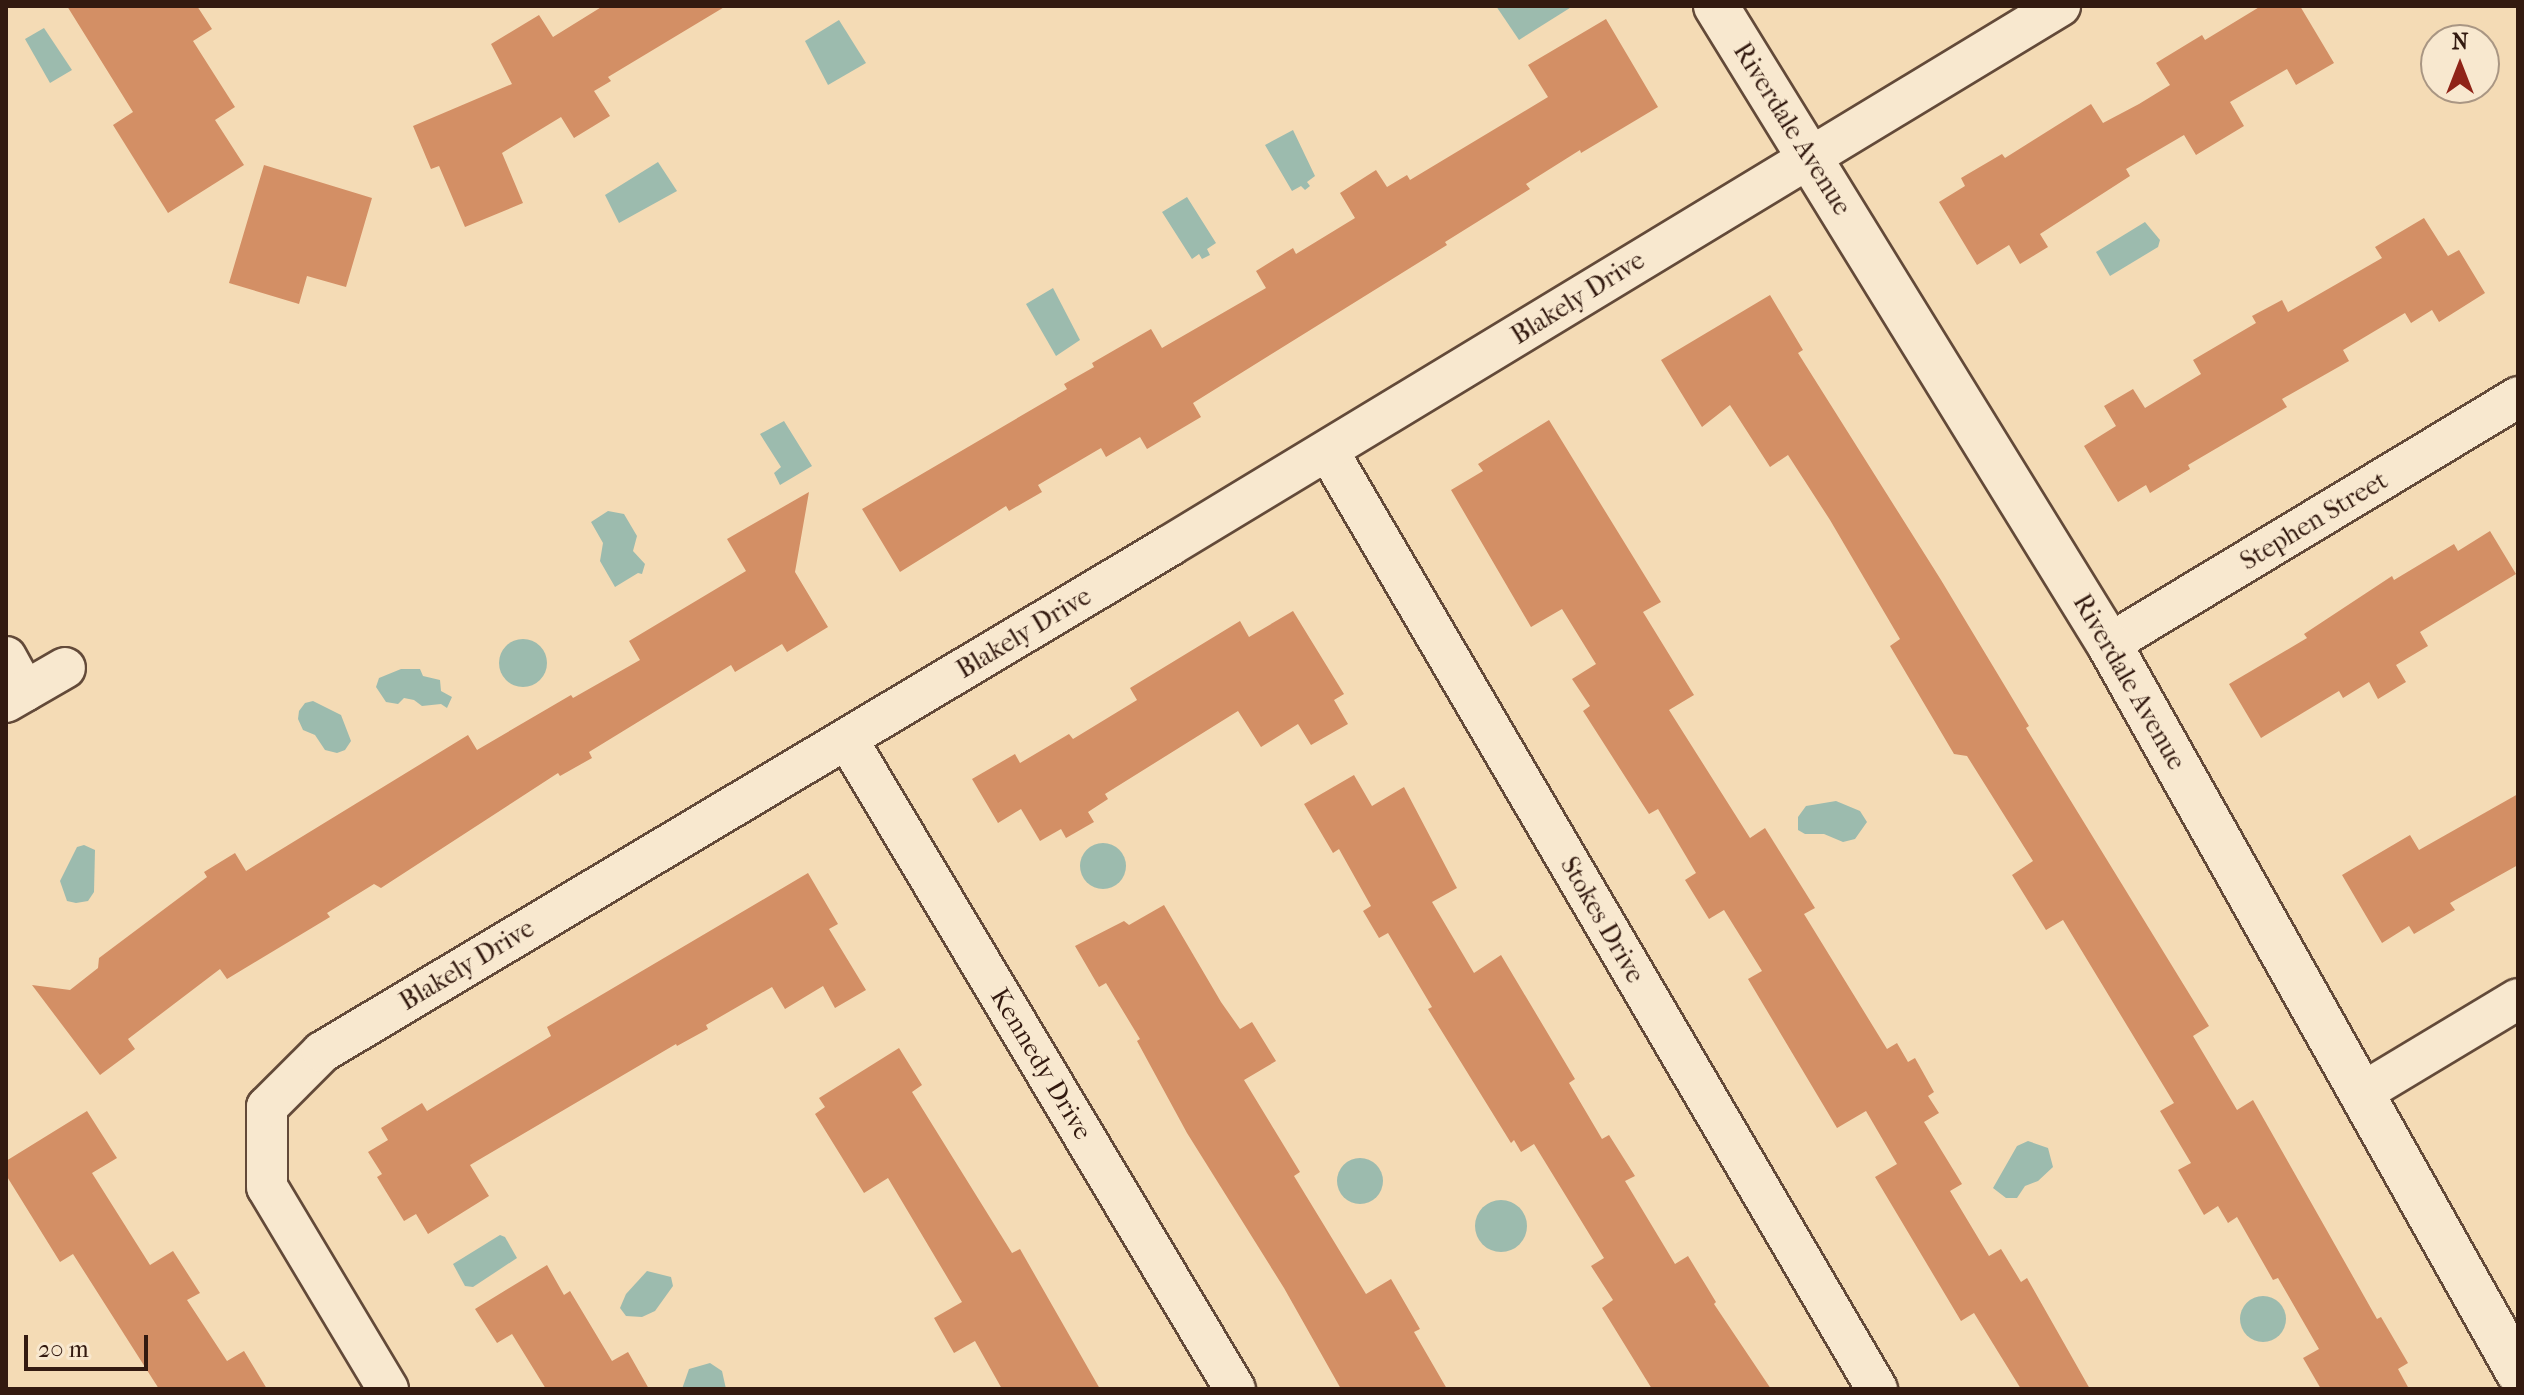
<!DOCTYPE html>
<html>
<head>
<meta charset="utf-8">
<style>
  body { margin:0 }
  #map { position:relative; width:2524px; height:1395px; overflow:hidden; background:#f4dbb5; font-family:"IM FELL French Canon",serif }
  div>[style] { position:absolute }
  .water>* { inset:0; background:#9cbbae }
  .round { border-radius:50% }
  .building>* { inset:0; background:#d38f65 }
  .roads { filter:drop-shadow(2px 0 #634a39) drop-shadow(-2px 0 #634a39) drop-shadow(0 2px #634a39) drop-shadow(0 -2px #634a39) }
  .minor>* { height:40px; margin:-20px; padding:0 20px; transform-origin:20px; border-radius:20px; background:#f8e8cf }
  .tertiary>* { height:44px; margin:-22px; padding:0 22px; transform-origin:22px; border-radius:22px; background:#f8e8cf }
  span { translate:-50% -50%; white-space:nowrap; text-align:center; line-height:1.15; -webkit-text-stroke:6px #f8e8cf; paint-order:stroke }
  .street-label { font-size:26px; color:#331a10 }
  .frame { position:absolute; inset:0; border:8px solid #331a10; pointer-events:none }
  .north { position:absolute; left:2420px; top:24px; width:80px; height:80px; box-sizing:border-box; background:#f8e8cf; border:2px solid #a99683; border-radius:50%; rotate:0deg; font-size:22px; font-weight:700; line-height:32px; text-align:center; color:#331a10 }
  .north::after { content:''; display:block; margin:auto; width:28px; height:36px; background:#8f2418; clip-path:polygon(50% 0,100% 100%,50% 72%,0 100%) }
  .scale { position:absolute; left:24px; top:1335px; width:124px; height:36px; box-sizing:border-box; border:4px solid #331a10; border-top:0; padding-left:10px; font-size:24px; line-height:28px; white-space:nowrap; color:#331a10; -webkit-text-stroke:6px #f8e8cf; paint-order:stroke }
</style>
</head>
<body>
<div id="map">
  <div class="water">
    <div style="clip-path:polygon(1496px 6px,1573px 6px,1519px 40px)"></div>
    <div style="clip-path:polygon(839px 20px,866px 63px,828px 85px,805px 41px)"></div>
    <div style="clip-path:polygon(44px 28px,72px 70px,50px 83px,25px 39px)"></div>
    <div style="clip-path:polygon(1293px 130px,1315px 176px,1307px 182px,1310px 186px,1305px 190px,1301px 186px,1292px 191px,1265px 145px)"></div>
    <div style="clip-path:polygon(658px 162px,677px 191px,619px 223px,605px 195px)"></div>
    <div style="clip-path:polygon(1187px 197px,1216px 243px,1207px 249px,1210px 255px,1202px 259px,1199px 254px,1192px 259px,1162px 212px)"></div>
    <div style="clip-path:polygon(2145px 222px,2160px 240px,2158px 247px,2110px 276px,2096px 252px)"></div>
    <div style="clip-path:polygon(1053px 288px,1080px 340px,1056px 356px,1026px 304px)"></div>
    <div style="clip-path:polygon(784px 421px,812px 466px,780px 485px,774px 473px,781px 467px,760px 434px)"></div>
    <div style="clip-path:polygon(608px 511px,624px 514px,637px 536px,633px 551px,645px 564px,642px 574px,638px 573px,615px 587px,600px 561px,603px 543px,591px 522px)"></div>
    <div class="round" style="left:499px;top:639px;width:48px;height:48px"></div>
    <div style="clip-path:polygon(401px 669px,420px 669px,423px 676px,440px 680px,441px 691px,452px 697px,447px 708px,441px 704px,422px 706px,414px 700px,404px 698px,398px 704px,386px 702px,376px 687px,379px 678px)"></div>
    <div style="clip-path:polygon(313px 701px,341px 715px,351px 741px,345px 750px,337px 753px,325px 750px,315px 735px,303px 730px,298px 719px,299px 711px,305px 703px)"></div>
    <div style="clip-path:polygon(1836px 801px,1860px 811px,1867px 822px,1855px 839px,1843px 842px,1824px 834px,1805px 834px,1798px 830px,1798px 817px,1806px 806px)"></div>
    <div class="round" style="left:1080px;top:843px;width:46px;height:46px"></div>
    <div style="clip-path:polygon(84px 845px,95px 850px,94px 892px,88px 901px,76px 903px,67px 901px,60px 881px,77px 847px)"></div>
    <div style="clip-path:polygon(2028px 1141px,2048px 1148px,2053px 1167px,2038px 1181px,2025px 1186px,2017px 1198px,2006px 1198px,1993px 1188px,2017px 1146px)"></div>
    <div class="round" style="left:1337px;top:1158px;width:46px;height:46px"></div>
    <div class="round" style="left:1475px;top:1200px;width:52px;height:52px"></div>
    <div style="clip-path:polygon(500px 1235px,505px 1237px,517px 1258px,473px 1287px,465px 1286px,453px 1264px)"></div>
    <div style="clip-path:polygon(647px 1271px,671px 1277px,673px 1286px,655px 1311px,642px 1317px,626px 1316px,620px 1308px,626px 1294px)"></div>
    <div class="round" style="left:2240px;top:1296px;width:46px;height:46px"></div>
    <div style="clip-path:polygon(710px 1363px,722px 1371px,726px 1389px,682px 1389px,689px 1369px)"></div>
  </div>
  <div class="building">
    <div style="clip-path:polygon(67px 6px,197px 6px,212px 29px,193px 41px,235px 107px,215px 120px,244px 165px,168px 213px,113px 125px,133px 112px)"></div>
    <div style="clip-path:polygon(603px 6px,726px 6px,608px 77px,611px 81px,594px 91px,610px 116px,574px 138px,561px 117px,502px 153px,523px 203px,465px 227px,439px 166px,431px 169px,413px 126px,512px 84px,491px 44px,539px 15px,553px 37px)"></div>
    <div style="clip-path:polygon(2261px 6px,2300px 6px,2334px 63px,2296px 85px,2287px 69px,2230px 102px,2244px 126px,2196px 155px,2184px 135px,2126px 169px,2130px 176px,2040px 234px,2048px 247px,2020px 264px,2009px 245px,1977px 265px,1939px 202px,1965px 186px,1961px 178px,2002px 154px,2005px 158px,2091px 104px,2103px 123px,2139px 104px,2170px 85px,2156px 63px,2202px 35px,2205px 40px)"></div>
    <div style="clip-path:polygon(1606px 19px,1658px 107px,1581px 153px,1580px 150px,1526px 184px,1530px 189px,1445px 242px,1447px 245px,1193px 403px,1201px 417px,1147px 449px,1140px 437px,1106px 457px,1101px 448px,1038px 485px,1042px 492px,1009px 511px,1006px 506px,900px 572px,862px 509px,1067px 389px,1064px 384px,1094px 367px,1092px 363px,1151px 329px,1162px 348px,1266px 288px,1256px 271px,1293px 248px,1296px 254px,1355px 218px,1340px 193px,1376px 170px,1387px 187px,1407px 175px,1410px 180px,1548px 97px,1528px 65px)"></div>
    <div style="clip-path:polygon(264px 165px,372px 198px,346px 287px,307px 276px,299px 304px,229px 283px)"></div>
    <div style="clip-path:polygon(2424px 218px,2448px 256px,2459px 250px,2485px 293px,2439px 322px,2432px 310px,2411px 323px,2405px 313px,2343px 350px,2349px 361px,2282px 399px,2287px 407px,2188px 465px,2190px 469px,2150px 493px,2146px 485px,2118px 502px,2084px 446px,2116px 426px,2104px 406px,2133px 389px,2145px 408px,2201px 374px,2193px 360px,2256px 323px,2252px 316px,2282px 300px,2288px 312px,2382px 258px,2375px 247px)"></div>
    <div style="clip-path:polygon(1770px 295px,1803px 350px,1798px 353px,1941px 580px,2029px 726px,2026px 728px,2209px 1026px,2193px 1036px,2237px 1110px,2253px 1100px,2377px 1319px,2381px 1317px,2408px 1363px,2398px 1369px,2409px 1389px,2321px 1389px,2303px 1358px,2319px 1349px,2278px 1278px,2273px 1280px,2237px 1217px,2228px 1223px,2218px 1206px,2204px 1215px,2178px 1170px,2191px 1163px,2160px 1111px,2174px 1103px,2063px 920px,2046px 930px,2012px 875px,2033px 861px,1967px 756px,1954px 754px,1890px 646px,1900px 639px,1830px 520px,1788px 455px,1770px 467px,1730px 405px,1702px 427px,1661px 360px)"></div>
    <div style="clip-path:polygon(1549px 420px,1661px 602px,1643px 612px,1694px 695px,1669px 710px,1750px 838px,1765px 828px,1815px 908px,1804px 914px,1887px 1049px,1897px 1043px,1908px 1062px,1915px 1058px,1934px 1092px,1928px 1096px,1939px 1113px,1924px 1122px,1962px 1184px,1950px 1191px,1989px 1256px,2001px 1249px,2021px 1282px,2027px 1278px,2090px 1389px,2021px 1389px,1974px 1313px,1961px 1321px,1875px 1177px,1897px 1164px,1866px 1111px,1837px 1128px,1748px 979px,1762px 971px,1724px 910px,1709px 919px,1685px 880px,1696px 873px,1658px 809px,1649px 814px,1583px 711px,1590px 706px,1572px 679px,1596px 664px,1562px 609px,1531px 627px,1451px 490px,1483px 471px,1478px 464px)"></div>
    <div style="clip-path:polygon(809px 492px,795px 572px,828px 627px,787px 652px,782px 644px,735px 672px,731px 665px,589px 752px,592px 758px,560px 776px,558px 773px,381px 888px,374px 884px,327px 913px,330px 917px,227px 979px,220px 969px,128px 1039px,135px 1049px,100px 1075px,32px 985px,70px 990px,98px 968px,99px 958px,207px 877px,204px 872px,235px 853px,246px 871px,468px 735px,477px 750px,571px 695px,573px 698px,640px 660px,629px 641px,746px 571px,727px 539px)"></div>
    <div style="clip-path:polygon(2490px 531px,2516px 574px,2420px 632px,2428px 646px,2396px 665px,2406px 682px,2378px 699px,2369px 682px,2343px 698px,2339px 691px,2261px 738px,2229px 684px,2307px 638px,2304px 634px,2392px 576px,2394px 580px,2454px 544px,2458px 551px)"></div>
    <div style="clip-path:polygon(1293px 611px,1344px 694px,1334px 700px,1348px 724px,1311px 745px,1298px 724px,1261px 747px,1238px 711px,1105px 794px,1108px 799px,1088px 812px,1094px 822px,1066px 838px,1061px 829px,1040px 841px,1021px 809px,998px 823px,972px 779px,1015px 754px,1020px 763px,1069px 734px,1073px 739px,1137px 700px,1130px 688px,1240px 621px,1249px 637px)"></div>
    <div style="clip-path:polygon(1354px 775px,1372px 806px,1404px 787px,1457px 888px,1432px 902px,1474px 973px,1501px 955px,1575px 1079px,1569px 1083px,1602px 1139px,1609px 1135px,1635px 1176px,1625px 1181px,1675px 1264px,1688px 1256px,1716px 1302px,1714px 1304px,1771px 1389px,1652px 1389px,1602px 1308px,1613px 1300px,1591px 1266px,1604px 1258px,1534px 1144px,1521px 1152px,1514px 1140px,1511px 1143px,1428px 1009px,1432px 1007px,1388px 933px,1379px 938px,1363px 911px,1371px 906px,1339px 849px,1333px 853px,1304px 804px)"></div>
    <div style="clip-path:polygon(2518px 794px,2518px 865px,2450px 903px,2455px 910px,2414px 934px,2409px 926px,2382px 943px,2342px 875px,2410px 835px,2419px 850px)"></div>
    <div style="clip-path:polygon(808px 873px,838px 924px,829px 929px,866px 990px,835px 1008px,823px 986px,785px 1009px,772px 987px,706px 1025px,708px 1029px,677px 1046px,676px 1044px,470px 1165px,489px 1196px,428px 1234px,416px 1214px,404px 1221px,377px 1177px,382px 1174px,368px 1152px,388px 1140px,381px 1128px,422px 1103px,427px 1111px,551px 1036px,547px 1027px)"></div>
    <div style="clip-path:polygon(1164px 905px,1221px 1002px,1240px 1029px,1252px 1022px,1276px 1061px,1244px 1080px,1300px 1172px,1294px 1176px,1366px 1294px,1391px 1279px,1420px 1329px,1414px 1332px,1447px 1389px,1341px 1389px,1284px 1288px,1187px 1133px,1137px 1041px,1140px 1039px,1106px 983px,1099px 987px,1075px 946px,1124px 921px,1129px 925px)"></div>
    <div style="clip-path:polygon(899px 1048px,922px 1085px,912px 1092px,1012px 1253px,1020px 1249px,1100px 1389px,1002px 1389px,975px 1341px,954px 1353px,934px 1318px,962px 1302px,888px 1178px,864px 1193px,815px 1114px,825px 1107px,819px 1098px)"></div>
    <div style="clip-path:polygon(87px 1111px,117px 1158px,92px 1173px,150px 1265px,173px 1251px,200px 1293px,187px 1300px,227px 1361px,244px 1351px,267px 1389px,159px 1389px,73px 1254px,60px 1262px,6px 1175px,6px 1161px)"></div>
    <div style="clip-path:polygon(547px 1265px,564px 1295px,570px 1291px,612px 1361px,628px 1352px,649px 1389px,546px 1389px,512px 1334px,497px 1343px,475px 1309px)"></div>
  </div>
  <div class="roads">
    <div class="minor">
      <div style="left:1328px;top:451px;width:1087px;rotate:59.66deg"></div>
      <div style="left:2109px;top:644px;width:478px;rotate:-31.1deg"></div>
      <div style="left:6px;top:657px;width:39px;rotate:61deg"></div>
      <div style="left:6px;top:702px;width:68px;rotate:-30deg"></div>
      <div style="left:847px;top:739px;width:757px;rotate:59.17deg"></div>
      <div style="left:2360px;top:1094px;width:184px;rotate:-31deg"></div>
      <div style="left:388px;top:1389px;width:235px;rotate:-120.9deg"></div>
      <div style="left:267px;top:1187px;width:80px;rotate:-90deg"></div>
      <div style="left:267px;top:1107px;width:78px;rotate:-45deg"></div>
      <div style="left:322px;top:1052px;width:987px;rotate:-30.85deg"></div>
      <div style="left:1169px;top:546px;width:1042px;rotate:-31.22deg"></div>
    </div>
    <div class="tertiary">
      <div style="left:1716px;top:6px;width:749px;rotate:58.37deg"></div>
      <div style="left:2109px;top:644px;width:835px;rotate:60.67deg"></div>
    </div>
  </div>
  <div class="street-label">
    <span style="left:1792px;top:129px;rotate:58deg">Riverdale Avenue</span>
    <span style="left:1578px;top:298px;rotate:-32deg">Blakely Drive</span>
    <span style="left:2314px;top:521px;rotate:-31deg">Stephen Street</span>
    <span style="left:1024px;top:633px;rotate:-31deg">Blakely Drive</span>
    <span style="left:2129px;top:682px;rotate:60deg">Riverdale Avenue</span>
    <span style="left:1602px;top:920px;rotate:60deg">Stokes Drive</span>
    <span style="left:467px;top:965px;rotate:-31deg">Blakely Drive</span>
    <span style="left:1041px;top:1064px;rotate:59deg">Kennedy Drive</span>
  </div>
  <div class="frame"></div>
  <div class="north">N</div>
  <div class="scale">20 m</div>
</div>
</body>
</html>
